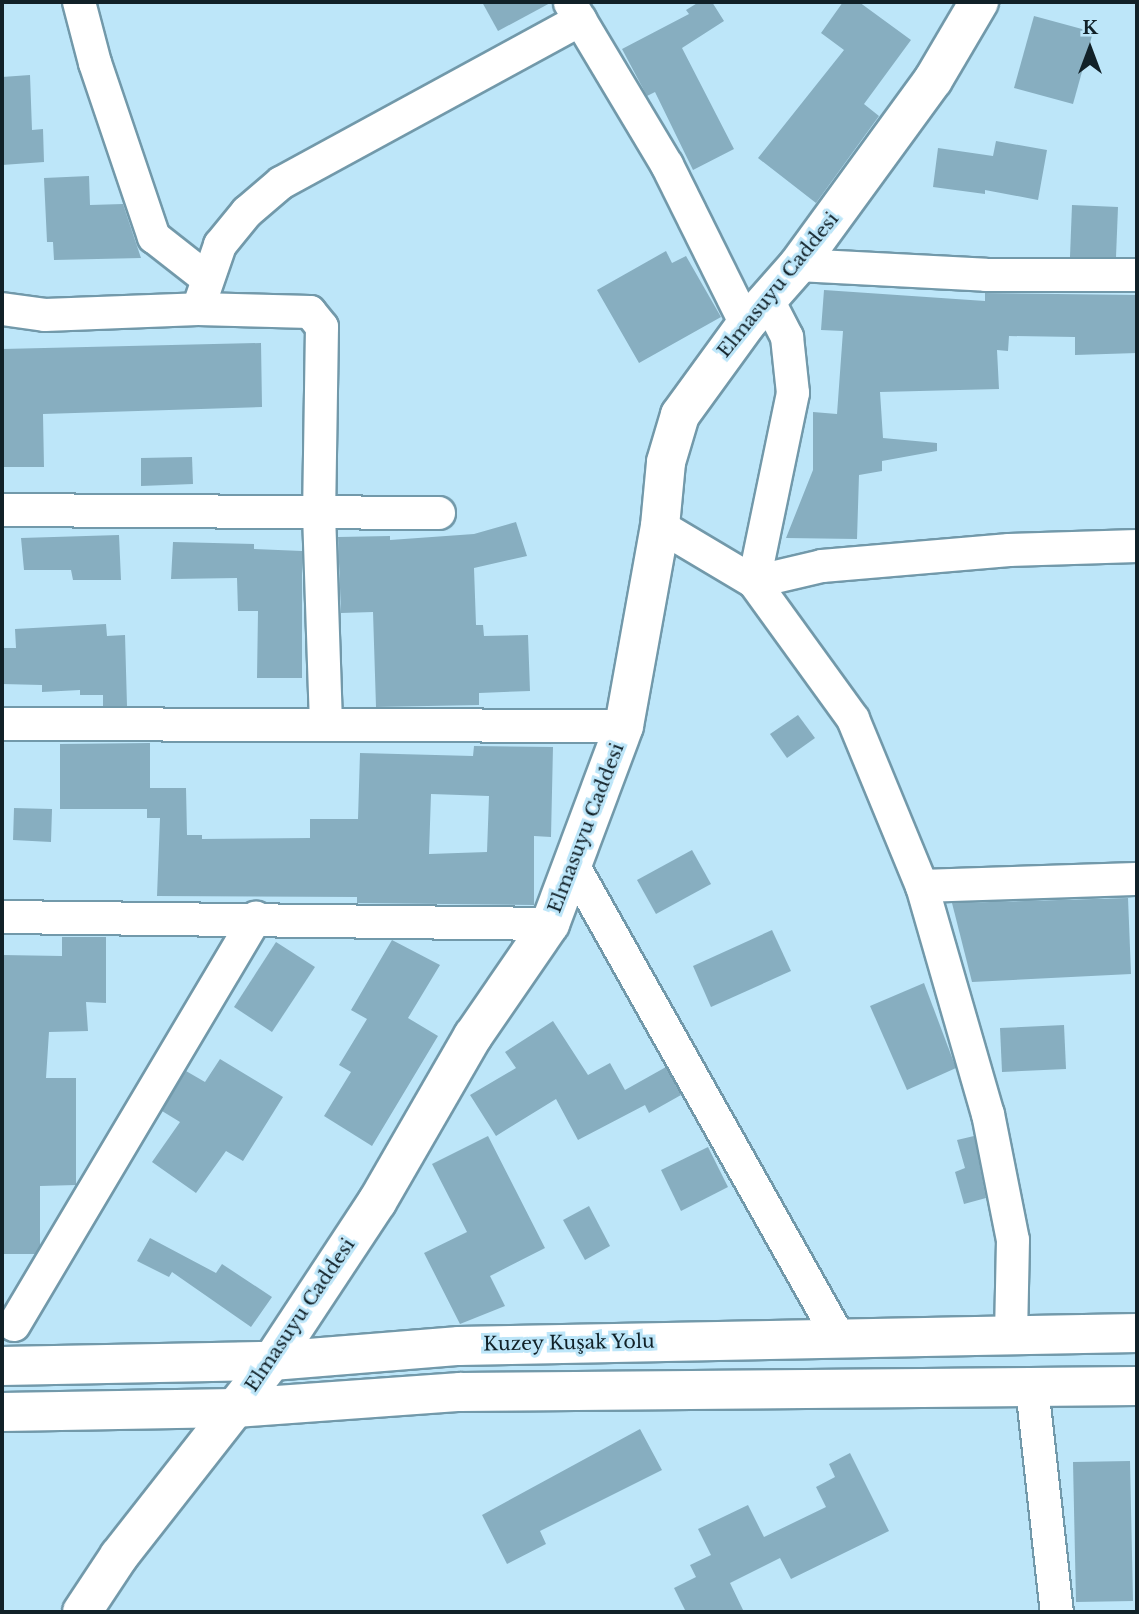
<!DOCTYPE html>
<html>
<head>
<meta charset="utf-8">
<style>
  body { margin:0 }
  #map { position:relative; width:1139px; height:1614px; overflow:hidden; background:#bde6f9; font-family:"Libre Baskerville",serif }
  div>[style] { position:absolute }
  .building>* { inset:0; background:#87aec0 }
  .roads { filter:drop-shadow(2px 0 #7299aa) drop-shadow(-2px 0 #7299aa) drop-shadow(0 2px #7299aa) drop-shadow(0 -2px #7299aa) }
  .street>* { height:32px; margin:-16px; padding:0 16px; transform-origin:16px; border-radius:16px; background:#fff }
  .secondary>* { height:38px; margin:-19px; padding:0 19px; transform-origin:19px; border-radius:19px; background:#fff }
  span { translate:-50% -50%; white-space:nowrap; text-align:center; line-height:1.15; -webkit-text-stroke:6px #bde6f9; paint-order:stroke }
  .street-label { font-size:19px; color:#112128 }
  .frame { position:absolute; inset:0; border:4px solid #112128; pointer-events:none }
  .north { position:absolute; left:1055px; top:14px; width:70px; height:70px; -webkit-text-stroke:5px #bde6f9; paint-order:stroke; rotate:0deg; font-size:19px; font-weight:700; line-height:28px; text-align:center; color:#112128 }
  .north::after { content:''; display:block; margin:auto; width:24px; height:32px; background:#112128; clip-path:polygon(50% 0,100% 100%,50% 72%,0 100%) }
</style>
</head>
<body>
<div id="map">
  <div class="building">
    <div style="clip-path:polygon(482px 2px,552px 2px,498px 31px)"></div>
    <div style="clip-path:polygon(699px 2px,712px 2px,724px 21px,682px 48px,734px 149px,693px 170px,655px 92px,647px 96px,622px 49px,689px 14px,686px 10px)"></div>
    <div style="clip-path:polygon(843px 2px,859px 2px,911px 40px,864px 104px,879px 116px,816px 203px,758px 158px,844px 50px,821px 33px)"></div>
    <div style="clip-path:polygon(1034px 16px,1093px 32px,1073px 104px,1014px 88px)"></div>
    <div style="clip-path:polygon(30px 75px,32px 130px,43px 129px,44px 162px,2px 165px,2px 77px)"></div>
    <div style="clip-path:polygon(996px 141px,1047px 150px,1038px 200px,985px 190px,985px 194px,933px 187px,938px 148px,993px 156px)"></div>
    <div style="clip-path:polygon(89px 176px,90px 205px,123px 204px,141px 258px,54px 260px,53px 242px,47px 242px,44px 178px)"></div>
    <div style="clip-path:polygon(1072px 205px,1118px 207px,1116px 257px,1070px 257px)"></div>
    <div style="clip-path:polygon(666px 251px,672px 263px,686px 256px,721px 317px,639px 363px,597px 290px)"></div>
    <div style="clip-path:polygon(824px 290px,985px 301px,985px 293px,1137px 295px,1137px 353px,1075px 355px,1075px 337px,1009px 336px,1008px 351px,997px 350px,999px 389px,880px 392px,883px 438px,937px 443px,937px 451px,882px 461px,882px 471px,859px 475px,857px 539px,786px 538px,813px 470px,813px 412px,837px 414px,843px 331px,821px 330px)"></div>
    <div style="clip-path:polygon(261px 343px,262px 407px,43px 414px,44px 467px,2px 467px,2px 349px)"></div>
    <div style="clip-path:polygon(192px 457px,193px 484px,141px 486px,141px 458px)"></div>
    <div style="clip-path:polygon(516px 522px,527px 556px,474px 568px,476px 625px,483px 625px,484px 636px,528px 635px,530px 691px,479px 693px,479px 705px,376px 707px,373px 612px,341px 613px,338px 537px,390px 536px,390px 540px,474px 534px)"></div>
    <div style="clip-path:polygon(119px 535px,121px 580px,73px 580px,71px 570px,24px 570px,21px 538px)"></div>
    <div style="clip-path:polygon(173px 542px,254px 544px,254px 549px,302px 551px,302px 678px,257px 678px,258px 611px,238px 611px,237px 578px,171px 579px)"></div>
    <div style="clip-path:polygon(106px 624px,107px 636px,125px 635px,127px 706px,103px 706px,103px 695px,80px 695px,80px 690px,42px 692px,42px 685px,2px 684px,2px 648px,16px 648px,15px 629px)"></div>
    <div style="clip-path:polygon(798px 715px,815px 738px,787px 758px,770px 734px)"></div>
    <div style="clip-path:polygon(evenodd,150px 743px,150px 788px,186px 788px,187px 835px,202px 835px,202px 839px,310px 838px,310px 819px,358px 819px,360px 753px,473px 756px,474px 746px,553px 747px,551px 837px,534px 836px,534px 905px,357px 903px,357px 897px,157px 896px,160px 818px,147px 818px,147px 809px,60px 809px,60px 744px,150px 743px,431px 794px,489px 796px,487px 852px,429px 854px,431px 794px)"></div>
    <div style="clip-path:polygon(14px 808px,52px 809px,51px 842px,13px 840px)"></div>
    <div style="clip-path:polygon(692px 850px,711px 884px,656px 914px,637px 880px)"></div>
    <div style="clip-path:polygon(1128px 898px,1131px 974px,972px 982px,952px 903px)"></div>
    <div style="clip-path:polygon(772px 930px,791px 971px,711px 1007px,693px 966px)"></div>
    <div style="clip-path:polygon(62px 937px,106px 937px,106px 1003px,86px 1002px,88px 1031px,49px 1032px,46px 1078px,76px 1078px,76px 1185px,40px 1186px,40px 1246px,35px 1254px,2px 1254px,2px 955px,62px 956px)"></div>
    <div style="clip-path:polygon(392px 940px,440px 965px,408px 1018px,438px 1036px,372px 1146px,324px 1116px,351px 1072px,339px 1065px,367px 1019px,351px 1010px)"></div>
    <div style="clip-path:polygon(276px 942px,315px 967px,272px 1032px,234px 1007px)"></div>
    <div style="clip-path:polygon(924px 983px,956px 1068px,907px 1090px,870px 1006px)"></div>
    <div style="clip-path:polygon(553px 1021px,588px 1075px,610px 1063px,625px 1090px,666px 1067px,681px 1095px,649px 1113px,645px 1105px,578px 1140px,556px 1099px,496px 1136px,470px 1095px,516px 1068px,505px 1052px)"></div>
    <div style="clip-path:polygon(1064px 1025px,1066px 1069px,1002px 1072px,1000px 1028px)"></div>
    <div style="clip-path:polygon(220px 1059px,283px 1097px,243px 1161px,226px 1151px,196px 1193px,152px 1162px,180px 1122px,162px 1111px,186px 1071px,205px 1082px)"></div>
    <div style="clip-path:polygon(488px 1136px,545px 1248px,490px 1276px,505px 1306px,460px 1324px,424px 1253px,467px 1232px,432px 1164px)"></div>
    <div style="clip-path:polygon(974px 1136px,986px 1198px,964px 1204px,955px 1172px,965px 1168px,957px 1140px)"></div>
    <div style="clip-path:polygon(708px 1147px,728px 1187px,681px 1211px,661px 1170px)"></div>
    <div style="clip-path:polygon(589px 1206px,610px 1246px,585px 1260px,563px 1220px)"></div>
    <div style="clip-path:polygon(150px 1238px,216px 1273px,222px 1264px,272px 1297px,251px 1327px,172px 1272px,169px 1277px,137px 1261px)"></div>
    <div style="clip-path:polygon(640px 1429px,662px 1470px,540px 1531px,546px 1544px,507px 1564px,482px 1515px)"></div>
    <div style="clip-path:polygon(850px 1453px,889px 1531px,791px 1579px,780px 1558px,730px 1583px,744px 1612px,686px 1612px,674px 1588px,696px 1577px,690px 1565px,711px 1555px,698px 1529px,748px 1505px,764px 1537px,826px 1507px,816px 1487px,835px 1477px,829px 1464px)"></div>
    <div style="clip-path:polygon(1130px 1461px,1133px 1601px,1076px 1602px,1073px 1462px)"></div>
  </div>
  <div class="roads">
    <div class="street">
      <div style="left:79px;top:2px;width:63px;rotate:75.3deg"></div>
      <div style="left:95px;top:63px;width:184px;rotate:71.3deg"></div>
      <div style="left:154px;top:237px;width:65px;rotate:38.1deg"></div>
      <div style="left:570px;top:3px;width:189px;rotate:59.1deg"></div>
      <div style="left:667px;top:165px;width:178px;rotate:63.6deg"></div>
      <div style="left:798px;top:265px;width:188px;rotate:3deg"></div>
      <div style="left:986px;top:275px;width:151px"></div>
      <div style="left:768px;top:300px;width:42px;rotate:62.8deg"></div>
      <div style="left:787px;top:337px;width:56px;rotate:83.9deg"></div>
      <div style="left:793px;top:393px;width:193px;rotate:101.7deg"></div>
      <div style="left:754px;top:582px;width:169px;rotate:54.1deg"></div>
      <div style="left:853px;top:719px;width:181px;rotate:67.6deg"></div>
      <div style="left:922px;top:886px;width:237px;rotate:73.9deg"></div>
      <div style="left:988px;top:1114px;width:128px;rotate:78.8deg"></div>
      <div style="left:1013px;top:1240px;width:95px;rotate:91.2deg"></div>
      <div style="left:2px;top:309px;width:43px;rotate:7.9deg"></div>
      <div style="left:45px;top:315px;width:153px;rotate:-2.2deg"></div>
      <div style="left:198px;top:309px;width:112px;rotate:1.5deg"></div>
      <div style="left:310px;top:312px;width:19px;rotate:51deg"></div>
      <div style="left:322px;top:327px;width:186px;rotate:90.9deg"></div>
      <div style="left:319px;top:513px;width:209px;rotate:88.1deg"></div>
      <div style="left:198px;top:309px;width:68px;rotate:-71deg"></div>
      <div style="left:220px;top:245px;width:43px;rotate:-50.7deg"></div>
      <div style="left:247px;top:212px;width:45px;rotate:-40.5deg"></div>
      <div style="left:281px;top:183px;width:341px;rotate:-28.6deg"></div>
      <div style="left:2px;top:510px;width:437px;rotate:0.4deg"></div>
      <div style="left:660px;top:526px;width:109px;rotate:30.8deg"></div>
      <div style="left:754px;top:582px;width:70px;rotate:-13.2deg"></div>
      <div style="left:822px;top:566px;width:188px;rotate:-4.9deg"></div>
      <div style="left:1009px;top:550px;width:128px;rotate:-1.8deg"></div>
      <div style="left:2px;top:724px;width:622px;rotate:0.18deg"></div>
      <div style="left:574px;top:867px;width:538px;rotate:60.62deg"></div>
      <div style="left:922px;top:886px;width:215px;rotate:-1.9deg"></div>
      <div style="left:2px;top:917px;width:548px;rotate:0.73deg"></div>
      <div style="left:14px;top:1325px;width:474px;rotate:-59.3deg"></div>
      <div style="left:1032px;top:1387px;width:226px;rotate:83.7deg"></div>
    </div>
    <div class="secondary">
      <div style="left:2px;top:1366px;width:270px;rotate:-1.1deg"></div>
      <div style="left:272px;top:1361px;width:188px;rotate:-4.6deg"></div>
      <div style="left:459px;top:1346px;width:678px;rotate:-1.1deg"></div>
      <div style="left:2px;top:1412px;width:233px;rotate:-1deg"></div>
      <div style="left:235px;top:1408px;width:226px;rotate:-4.1deg"></div>
      <div style="left:460px;top:1392px;width:677px;rotate:-0.51deg"></div>
      <div style="left:82px;top:1612px;width:67px;rotate:-56.5deg"></div>
      <div style="left:119px;top:1556px;width:248px;rotate:-51.9deg"></div>
      <div style="left:272px;top:1361px;width:191px;rotate:-56.6deg"></div>
      <div style="left:377px;top:1202px;width:192px;rotate:-60deg"></div>
      <div style="left:473px;top:1036px;width:136px;rotate:-55.5deg"></div>
      <div style="left:550px;top:924px;width:211px;rotate:-69.5deg"></div>
      <div style="left:624px;top:726px;width:203px;rotate:-79.8deg"></div>
      <div style="left:660px;top:526px;width:64px;rotate:-84.6deg"></div>
      <div style="left:666px;top:462px;width:49px;rotate:-73.4deg"></div>
      <div style="left:680px;top:415px;width:112px;rotate:-54deg"></div>
      <div style="left:746px;top:324px;width:79px;rotate:-48.6deg"></div>
      <div style="left:798px;top:265px;width:229px;rotate:-53.9deg"></div>
      <div style="left:933px;top:80px;width:91px;rotate:-59.5deg"></div>
    </div>
  </div>
  <div class="street-label">
    <span style="left:778px;top:285px;rotate:-51deg">Elmasuyu Caddesi</span>
    <span style="left:586px;top:828px;rotate:-69deg">Elmasuyu Caddesi</span>
    <span style="left:300px;top:1315px;rotate:-56deg">Elmasuyu Caddesi</span>
    <span style="left:569px;top:1343px;rotate:-1deg">Kuzey Kuşak Yolu</span>
  </div>
  <div class="frame"></div>
  <div class="north">K</div>
</div>
</body>
</html>
